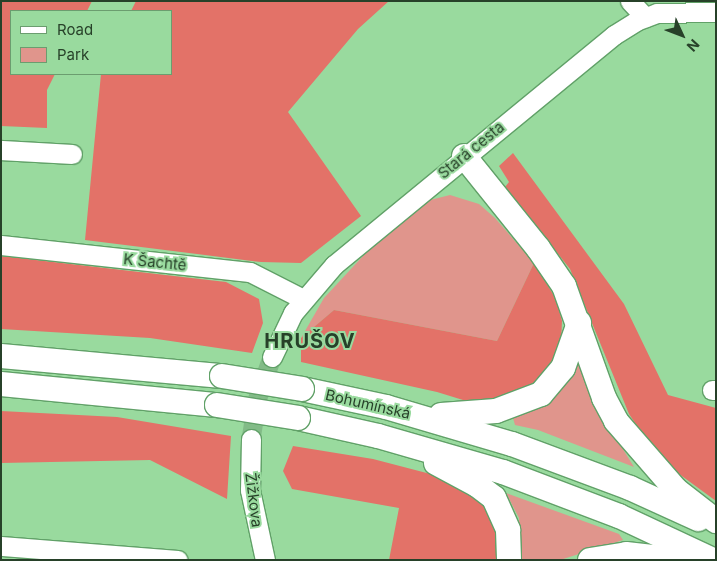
<!DOCTYPE html>
<html>
<head>
<meta charset="utf-8">
<style>
  body { margin:0 }
  #map { position:relative; width:717px; height:561px; overflow:hidden; background:#99da9e; font-family:Inter,sans-serif }
  div>[style] { position:absolute }
  .green>* { inset:0; background:#e0958c }
  .forest>* { inset:0; background:#e37268 }
  .minor-tunnel>* { height:19px; margin-top:-9.5px; transform-origin:0; background:repeating-linear-gradient(90deg,#82bb87 0 19px,transparent 0 28px) }
  .roads { filter:drop-shadow(1px 0 #61a168) drop-shadow(-1px 0 #61a168) drop-shadow(0 1px #61a168) drop-shadow(0 -1px #61a168) }
  .minor>* { height:19px; margin:-9.5px; padding:0 9.5px; transform-origin:9.5px; border-radius:9.5px; background:#fff }
  .major>* { height:24px; margin:-12px; padding:0 12px; transform-origin:12px; border-radius:12px; background:#fff }
  .bridges { filter:drop-shadow(1px 0 #61a168) drop-shadow(-1px 0 #61a168) drop-shadow(0 1px #61a168) drop-shadow(0 -1px #61a168) }
  .major-bridge>* { height:24px; margin:-12px; padding:0 12px; transform-origin:12px; border-radius:12px; background:#fff }
  span { translate:-50% -50%; white-space:nowrap; text-align:center; line-height:1.15; -webkit-text-stroke:4px #99da9e; paint-order:stroke }
  .street-label { font-size:15px; color:#274129 }
  .district-label { font-size:20px; color:#274129; font-weight:700; letter-spacing:1px }
  .frame { position:absolute; inset:0; border:2px solid #274129; pointer-events:none }
  .legend { position:absolute; left:10px; top:10px; width:162px; height:65px; box-sizing:border-box; background:#99da9e; border:1px solid #6b9d6f; margin:0; padding:6px 9px; list-style:none; font-size:15px; color:#274129 }
  .legend li { display:flex; align-items:center; gap:10px; height:25px }
  .legend b { width:25px; border:1px solid #6b9d6f }
  .north { position:absolute; left:657px; top:10px; width:50px; height:50px; -webkit-text-stroke:4px #99da9e; paint-order:stroke; rotate:133deg; font-size:14px; font-weight:700; line-height:20px; text-align:center; color:#274129 }
  .north::after { content:''; display:block; margin:auto; width:18px; height:22px; background:#274129; clip-path:polygon(50% 0,100% 100%,50% 72%,0 100%) }
</style>
</head>
<body>
<div id="map">
  <div class="green">
    <div style="clip-path:polygon(450px 195px,479px 204px,495px 218px,534px 263px,497px 341px,334px 310px,301px 338px,324px 298px,376px 242px,422px 202px)"></div>
    <div style="clip-path:polygon(578px 352px,608px 425px,634px 467px,538px 430px,515px 425px,513px 418px,538px 407px)"></div>
    <div style="clip-path:polygon(506px 493px,619px 534px,623px 540px,560px 560px,520px 560px,519px 518px)"></div>
  </div>
  <div class="forest">
    <div style="clip-path:polygon(1px 1px,92px 1px,87px 11px,11px 11px,11px 74px,55px 74px,47px 90px,47px 128px,1px 126px)"></div>
    <div style="clip-path:polygon(136px 1px,389px 1px,358px 29px,288px 112px,361px 216px,301px 263px,261px 262px,85px 240px,101px 74px,171px 74px,171px 11px,131px 11px)"></div>
    <div style="clip-path:polygon(513px 153px,624px 304px,668px 395px,716px 408px,716px 501px,660px 460px,629px 414px,570px 269px,505px 187px,509px 182px,499px 166px)"></div>
    <div style="clip-path:polygon(1px 256px,226px 282px,259px 299px,263px 323px,252px 353px,150px 338px,1px 329px)"></div>
    <div style="clip-path:polygon(534px 263px,556px 299px,562px 321px,561px 343px,551px 371px,536px 386px,507px 400px,476px 404px,437px 392px,301px 362px,301px 338px,334px 310px,497px 341px)"></div>
    <div style="clip-path:polygon(1px 411px,117px 417px,231px 436px,227px 499px,150px 460px,1px 463px)"></div>
    <div style="clip-path:polygon(293px 446px,373px 459px,442px 477px,482px 501px,500px 537px,497px 560px,389px 560px,399px 508px,292px 489px,283px 471px)"></div>
  </div>
  <div class="minor-tunnel">
    <div style="left:251px;top:439px;width:39px;rotate:-81deg"></div>
    <div style="left:257px;top:400px;width:46px;rotate:-70.8deg"></div>
  </div>
  <div class="roads">
    <div class="minor">
      <div style="left:630px;top:1px;width:22px;rotate:47deg"></div>
      <div style="left:1px;top:150px;width:71px;rotate:3.2deg"></div>
      <div style="left:1px;top:245px;width:250px;rotate:6.2deg"></div>
      <div style="left:250px;top:272px;width:59px;rotate:27deg"></div>
      <div style="left:272px;top:357px;width:49px;rotate:-64.5deg"></div>
      <div style="left:293px;top:313px;width:63px;rotate:-49.5deg"></div>
      <div style="left:334px;top:265px;width:362px;rotate:-39.4deg"></div>
      <div style="left:614px;top:35px;width:26px;rotate:-32deg"></div>
      <div style="left:636px;top:21px;width:22px;rotate:-21deg"></div>
      <div style="left:657px;top:13px;width:59px;rotate:-1deg"></div>
      <div style="left:712px;top:390px;width:4px"></div>
      <div style="left:251px;top:439px;width:51px;rotate:91.1deg"></div>
      <div style="left:250px;top:490px;width:72px;rotate:77.9deg"></div>
      <div style="left:1px;top:546px;width:177px;rotate:4.5deg"></div>
    </div>
    <div class="major">
      <div style="left:464px;top:156px;width:118px;rotate:51.2deg"></div>
      <div style="left:538px;top:248px;width:46px;rotate:55.6deg"></div>
      <div style="left:564px;top:286px;width:119px;rotate:70.3deg"></div>
      <div style="left:604px;top:398px;width:26px;rotate:62deg"></div>
      <div style="left:616px;top:421px;width:91px;rotate:49deg"></div>
      <div style="left:676px;top:490px;width:51px;rotate:37.8deg"></div>
      <div style="left:1px;top:356px;width:222px;rotate:5.2deg"></div>
      <div style="left:1px;top:384px;width:217px;rotate:5.6deg"></div>
      <div style="left:302px;top:389px;width:86px;rotate:12.1deg"></div>
      <div style="left:386px;top:407px;width:131px;rotate:16.4deg"></div>
      <div style="left:512px;top:444px;width:126px;rotate:20.4deg"></div>
      <div style="left:630px;top:488px;width:75px;rotate:24.5deg"></div>
      <div style="left:441px;top:415px;width:55px;rotate:-4.2deg"></div>
      <div style="left:496px;top:411px;width:48px;rotate:-20.7deg"></div>
      <div style="left:541px;top:394px;width:34px;rotate:-50deg"></div>
      <div style="left:563px;top:368px;width:48px;rotate:-70.4deg"></div>
      <div style="left:298px;top:418px;width:82px;rotate:12.7deg"></div>
      <div style="left:378px;top:436px;width:130px;rotate:16.1deg"></div>
      <div style="left:503px;top:472px;width:124px;rotate:20.8deg"></div>
      <div style="left:619px;top:516px;width:104px;rotate:25.1deg"></div>
      <div style="left:436px;top:463px;width:47px;rotate:28.2deg"></div>
      <div style="left:477px;top:485px;width:21px;rotate:37deg"></div>
      <div style="left:494px;top:498px;width:35px;rotate:66deg"></div>
      <div style="left:508px;top:530px;width:30px;rotate:88deg"></div>
      <div style="left:590px;top:560px;width:36px;rotate:-9deg"></div>
      <div style="left:626px;top:554px;width:53px;rotate:6.5deg"></div>
    </div>
  </div>
  <div class="bridges">
    <div class="major-bridge">
      <div style="left:222px;top:376px;width:81px;rotate:9.2deg"></div>
      <div style="left:217px;top:405px;width:82px;rotate:9.1deg"></div>
    </div>
  </div>
  <div class="street-label">
    <span style="left:471px;top:150px;rotate:-39deg">Stará cesta</span>
    <span style="left:155px;top:262px;rotate:6deg">K Šachtě</span>
    <span style="left:368px;top:404px;rotate:13deg">Bohumínská</span>
    <span style="left:254px;top:500px;rotate:83deg">Žižkova</span>
  </div>
  <div class="district-label">
    <span style="left:310px;top:341px">HRUŠOV</span>
  </div>
  <div class="frame"></div>
  <ul class="legend">
  <li><b style="height:6px;background:#fff"></b>Road</li>
  <li><b style="height:14px;background:#e0958c"></b>Park</li>
  </ul>
  <div class="north">N</div>
</div>
</body>
</html>
